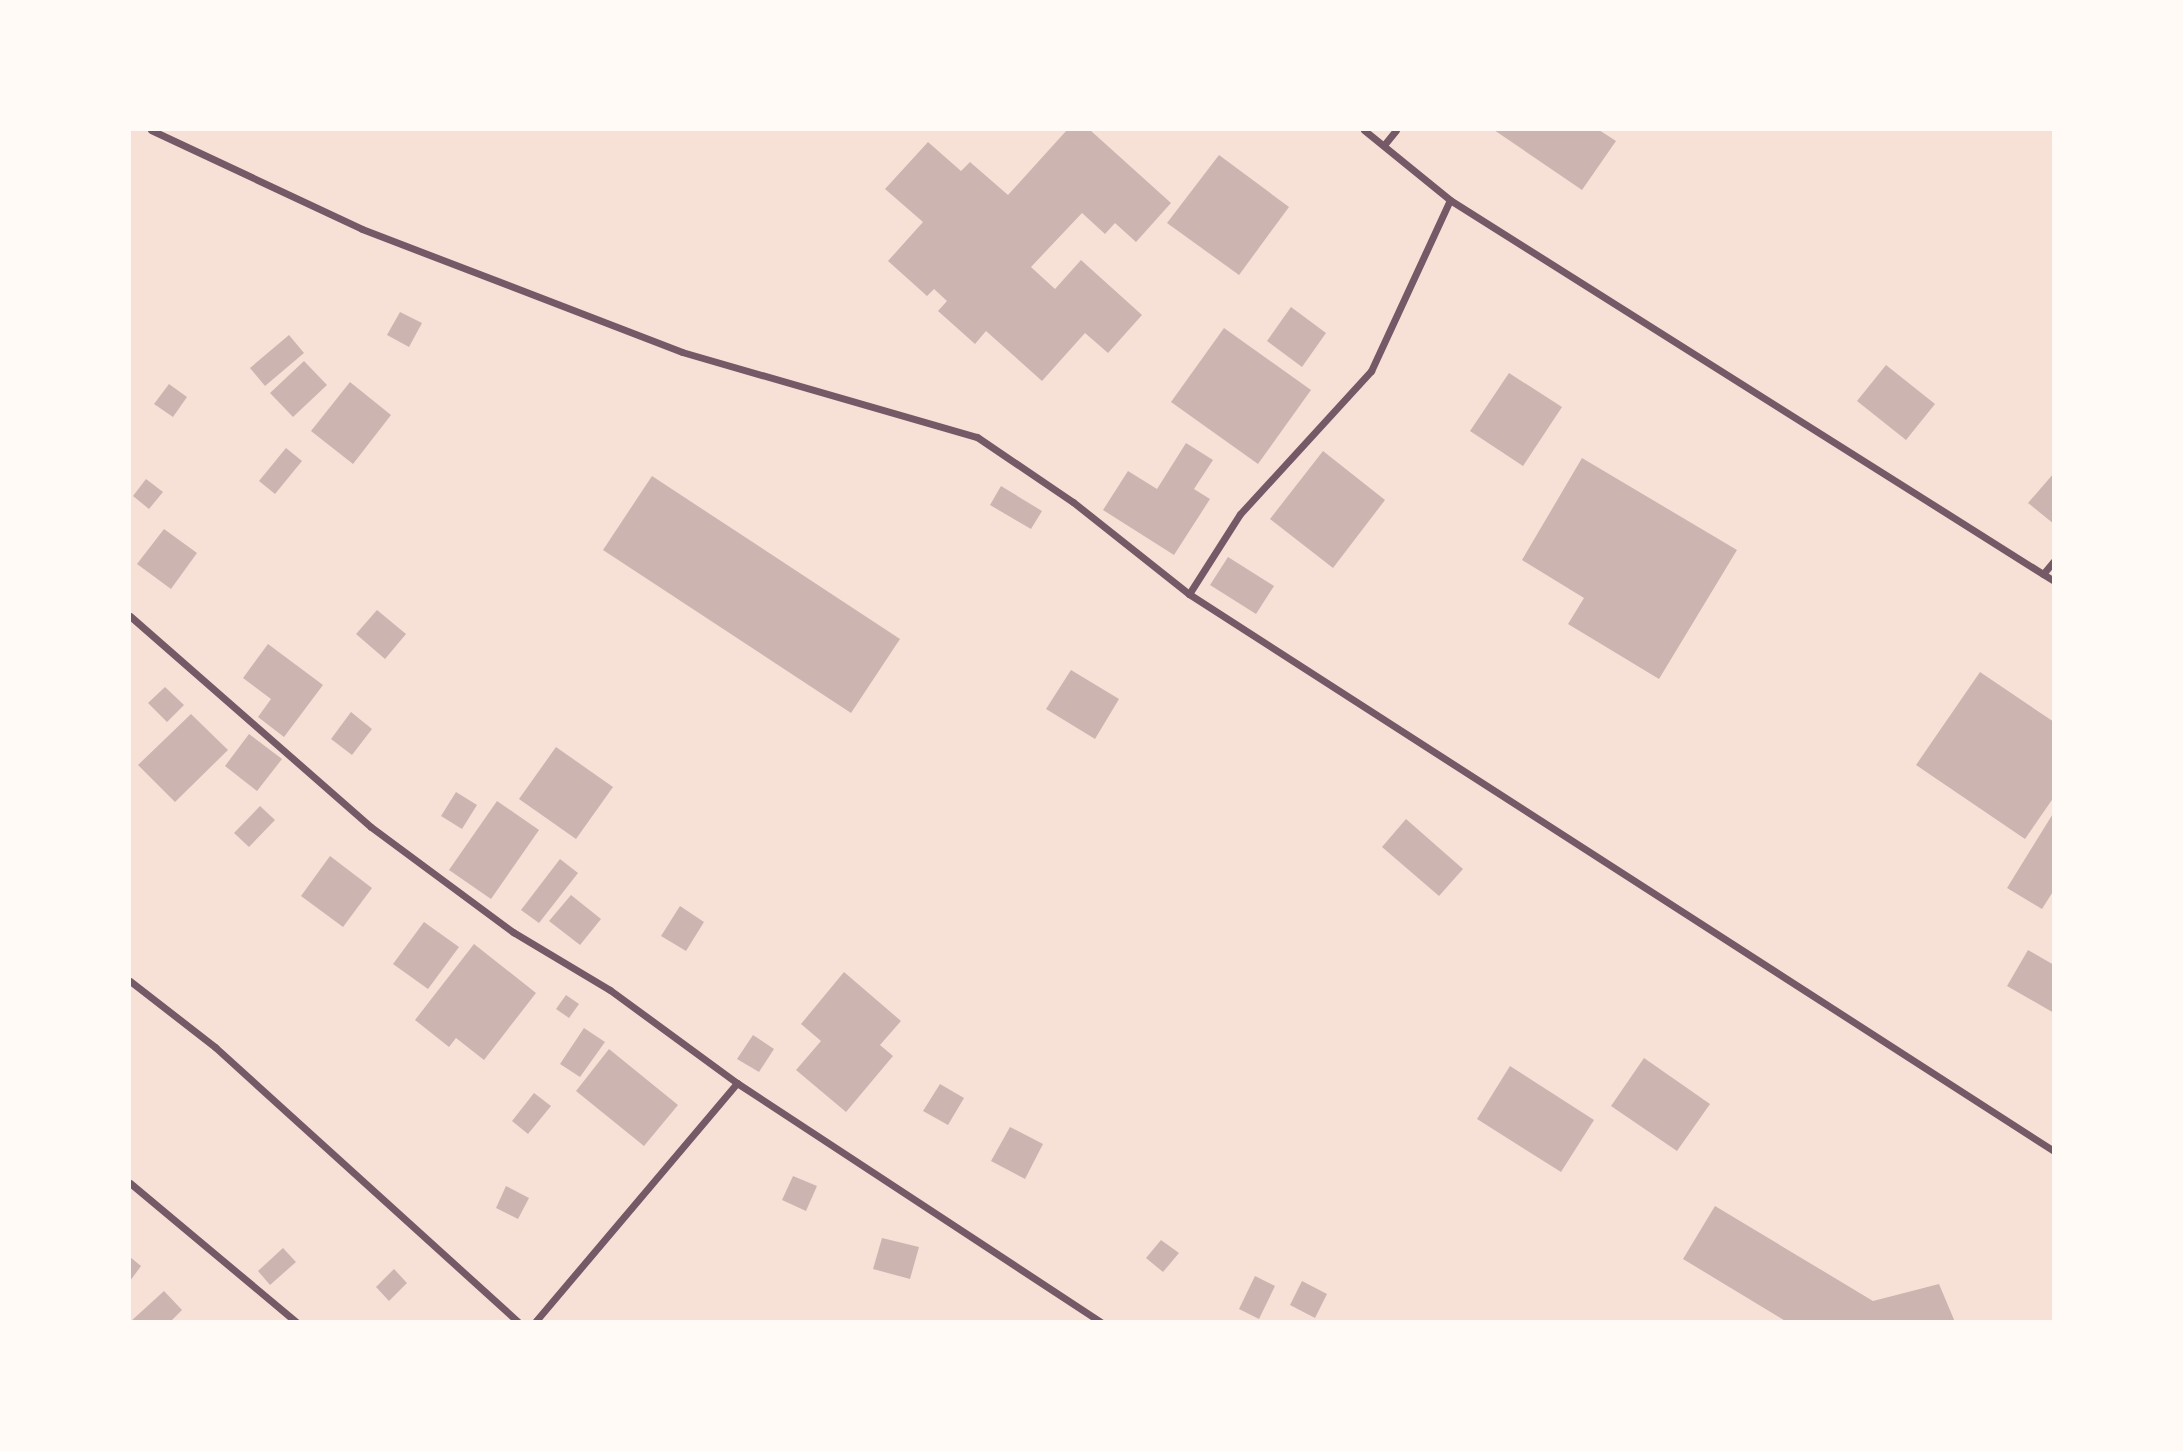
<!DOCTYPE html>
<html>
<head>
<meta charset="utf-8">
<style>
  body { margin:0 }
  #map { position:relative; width:2183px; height:1451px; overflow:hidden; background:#f7e1d7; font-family:"Alegreya Sans",sans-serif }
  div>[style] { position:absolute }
  .building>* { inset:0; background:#ccb4b1 }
  .minor>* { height:7px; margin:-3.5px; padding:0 3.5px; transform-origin:3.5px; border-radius:3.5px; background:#755966 }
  span { translate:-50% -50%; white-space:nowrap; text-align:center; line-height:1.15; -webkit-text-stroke:6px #fffaf5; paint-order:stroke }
  .frame { position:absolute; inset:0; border:131px solid #fffaf5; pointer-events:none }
</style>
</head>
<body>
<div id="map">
  <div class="building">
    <div style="clip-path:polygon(1067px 130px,1090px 130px,1171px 203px,1136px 242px,1115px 223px,1105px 234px,1082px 213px,1031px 267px,1055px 289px,1081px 260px,1142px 315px,1108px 353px,1085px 333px,1042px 381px,986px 331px,975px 344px,938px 311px,947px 301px,934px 289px,927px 296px,888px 261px,923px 222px,885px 189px,928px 142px,961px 171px,970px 162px,1008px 195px)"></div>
    <div style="clip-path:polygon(1494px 130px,1599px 130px,1616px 141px,1582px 190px)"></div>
    <div style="clip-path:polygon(1219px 155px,1289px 207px,1239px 275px,1167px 223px)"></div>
    <div style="clip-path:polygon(1291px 307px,1326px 333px,1302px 367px,1267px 341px)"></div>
    <div style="clip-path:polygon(400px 312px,422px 323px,409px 347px,387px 335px)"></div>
    <div style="clip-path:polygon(1224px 328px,1311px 390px,1258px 464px,1171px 402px)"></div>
    <div style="clip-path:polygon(289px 335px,304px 353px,265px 386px,250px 368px)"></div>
    <div style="clip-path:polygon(304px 361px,327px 385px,293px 417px,270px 393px)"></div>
    <div style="clip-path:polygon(1886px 365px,1935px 404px,1906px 440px,1857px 401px)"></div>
    <div style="clip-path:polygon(1509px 373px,1562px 407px,1523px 466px,1470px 431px)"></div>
    <div style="clip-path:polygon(350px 382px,391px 415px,353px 464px,311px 431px)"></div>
    <div style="clip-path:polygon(169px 384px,187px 397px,173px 417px,154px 404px)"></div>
    <div style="clip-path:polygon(1186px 443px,1213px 460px,1194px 489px,1210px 499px,1174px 555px,1103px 510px,1128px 471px,1157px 489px)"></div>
    <div style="clip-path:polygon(286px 448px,302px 461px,275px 494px,259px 481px)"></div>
    <div style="clip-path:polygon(1323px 451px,1385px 500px,1333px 568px,1270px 519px)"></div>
    <div style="clip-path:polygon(1582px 458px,1737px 550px,1659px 679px,1568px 624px,1584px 598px,1522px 560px)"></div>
    <div style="clip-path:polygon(2054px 473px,2054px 524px,2028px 503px)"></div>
    <div style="clip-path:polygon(652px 476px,900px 639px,851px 713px,603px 550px)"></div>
    <div style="clip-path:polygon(146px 479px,163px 492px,149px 509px,133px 496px)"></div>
    <div style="clip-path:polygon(1001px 486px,1042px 511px,1031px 529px,990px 505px)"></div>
    <div style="clip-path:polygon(164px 529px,197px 553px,171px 589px,137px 564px)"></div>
    <div style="clip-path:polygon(1228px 557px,1274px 586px,1256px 614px,1210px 585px)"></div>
    <div style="clip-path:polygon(377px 610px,406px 634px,385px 659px,356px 634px)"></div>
    <div style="clip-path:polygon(268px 644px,323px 685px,284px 737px,258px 717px,271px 699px,243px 678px)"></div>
    <div style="clip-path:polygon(1071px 670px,1119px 699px,1095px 739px,1046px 709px)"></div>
    <div style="clip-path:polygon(1980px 672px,2054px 722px,2054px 797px,2025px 839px,1916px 765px)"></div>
    <div style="clip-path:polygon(165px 687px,184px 705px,167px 722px,148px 703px)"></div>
    <div style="clip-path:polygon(351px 712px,372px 729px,352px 755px,331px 739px)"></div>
    <div style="clip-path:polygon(191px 714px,228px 750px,175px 802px,138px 765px)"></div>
    <div style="clip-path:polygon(249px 734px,282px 759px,257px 791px,225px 766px)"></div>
    <div style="clip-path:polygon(556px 747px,613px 787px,576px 839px,519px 799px)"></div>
    <div style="clip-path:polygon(456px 792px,477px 805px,462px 829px,441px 816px)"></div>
    <div style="clip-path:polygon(497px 801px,539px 830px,491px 899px,449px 870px)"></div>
    <div style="clip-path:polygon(260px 806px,275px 820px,249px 847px,234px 833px)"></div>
    <div style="clip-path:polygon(2054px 812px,2054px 890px,2042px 909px,2007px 888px)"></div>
    <div style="clip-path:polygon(1406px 819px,1463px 869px,1439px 896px,1382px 847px)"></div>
    <div style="clip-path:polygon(330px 856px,372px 888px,343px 927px,301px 896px)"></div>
    <div style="clip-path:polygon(560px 859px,578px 873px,539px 923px,521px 910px)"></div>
    <div style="clip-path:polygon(571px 895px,601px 919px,580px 945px,549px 921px)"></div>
    <div style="clip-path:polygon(680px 906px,704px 922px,686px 951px,661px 936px)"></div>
    <div style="clip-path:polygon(424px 922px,459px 947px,428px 989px,393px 964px)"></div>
    <div style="clip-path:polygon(474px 944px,536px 993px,484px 1060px,456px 1038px,449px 1047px,415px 1020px)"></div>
    <div style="clip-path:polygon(2028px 950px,2054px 965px,2054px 1013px,2007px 986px)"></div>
    <div style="clip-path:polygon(844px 972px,901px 1021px,880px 1045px,893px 1056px,846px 1112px,796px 1070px,821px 1041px,801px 1024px)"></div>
    <div style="clip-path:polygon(566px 995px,579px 1004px,569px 1018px,556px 1009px)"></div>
    <div style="clip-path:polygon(584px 1028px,605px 1042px,580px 1077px,560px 1064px)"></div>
    <div style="clip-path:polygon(753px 1035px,774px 1049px,759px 1072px,737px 1059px)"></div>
    <div style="clip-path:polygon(609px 1049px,678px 1105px,644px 1146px,576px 1091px)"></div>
    <div style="clip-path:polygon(1644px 1058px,1710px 1104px,1677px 1151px,1611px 1106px)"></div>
    <div style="clip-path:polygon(1510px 1066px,1594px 1120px,1561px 1172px,1477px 1119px)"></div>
    <div style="clip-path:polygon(940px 1084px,964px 1098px,948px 1125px,923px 1111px)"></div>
    <div style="clip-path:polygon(534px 1093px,551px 1106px,528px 1134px,512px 1121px)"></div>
    <div style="clip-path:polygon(1010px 1127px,1043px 1144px,1025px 1179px,991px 1161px)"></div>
    <div style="clip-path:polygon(793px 1176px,817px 1186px,806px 1211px,782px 1200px)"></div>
    <div style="clip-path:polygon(506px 1186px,529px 1198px,518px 1219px,496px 1208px)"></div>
    <div style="clip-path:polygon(1715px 1206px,1873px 1301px,1939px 1284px,1955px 1322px,1787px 1322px,1683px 1259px)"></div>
    <div style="clip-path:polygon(882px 1238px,919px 1247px,910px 1279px,873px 1269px)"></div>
    <div style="clip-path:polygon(1161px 1240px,1179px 1253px,1163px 1272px,1146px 1258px)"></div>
    <div style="clip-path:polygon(283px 1248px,296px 1262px,270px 1285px,258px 1271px)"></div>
    <div style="clip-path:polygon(130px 1257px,141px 1266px,130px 1281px)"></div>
    <div style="clip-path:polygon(394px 1269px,407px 1283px,389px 1301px,376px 1287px)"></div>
    <div style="clip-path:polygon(1255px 1276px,1275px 1286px,1259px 1319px,1239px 1309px)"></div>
    <div style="clip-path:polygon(1302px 1281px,1327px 1294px,1315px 1318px,1290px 1305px)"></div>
    <div style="clip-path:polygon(164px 1291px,182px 1310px,170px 1322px,130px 1322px)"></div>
  </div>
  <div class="minor">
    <div style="left:151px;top:130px;width:233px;rotate:25.1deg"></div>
    <div style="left:362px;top:229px;width:343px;rotate:21deg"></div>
    <div style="left:682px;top:352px;width:307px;rotate:16.1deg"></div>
    <div style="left:977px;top:437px;width:116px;rotate:34.1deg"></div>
    <div style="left:1073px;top:502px;width:148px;rotate:38.4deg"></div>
    <div style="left:1189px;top:594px;width:1029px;rotate:32.78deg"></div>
    <div style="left:1364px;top:130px;width:111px;rotate:39.1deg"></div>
    <div style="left:1450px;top:200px;width:714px;rotate:32.24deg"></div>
    <div style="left:1384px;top:145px;width:19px;rotate:-51deg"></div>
    <div style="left:2043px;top:574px;width:17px;rotate:-50deg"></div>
    <div style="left:1189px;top:594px;width:95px;rotate:-57.5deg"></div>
    <div style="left:1240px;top:514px;width:194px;rotate:-47.5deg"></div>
    <div style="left:1371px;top:371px;width:188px;rotate:-65.2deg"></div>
    <div style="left:130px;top:616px;width:320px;rotate:41.2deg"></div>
    <div style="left:371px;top:827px;width:177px;rotate:36.5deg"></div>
    <div style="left:513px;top:932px;width:113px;rotate:30.9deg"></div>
    <div style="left:610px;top:990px;width:157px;rotate:36.2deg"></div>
    <div style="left:737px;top:1083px;width:435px;rotate:33.3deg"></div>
    <div style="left:130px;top:981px;width:108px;rotate:37.8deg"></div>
    <div style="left:215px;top:1047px;width:409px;rotate:42.2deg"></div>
    <div style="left:130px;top:1183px;width:217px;rotate:39.9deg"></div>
    <div style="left:535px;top:1322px;width:313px;rotate:-49.8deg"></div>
  </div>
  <div class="frame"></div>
</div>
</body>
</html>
